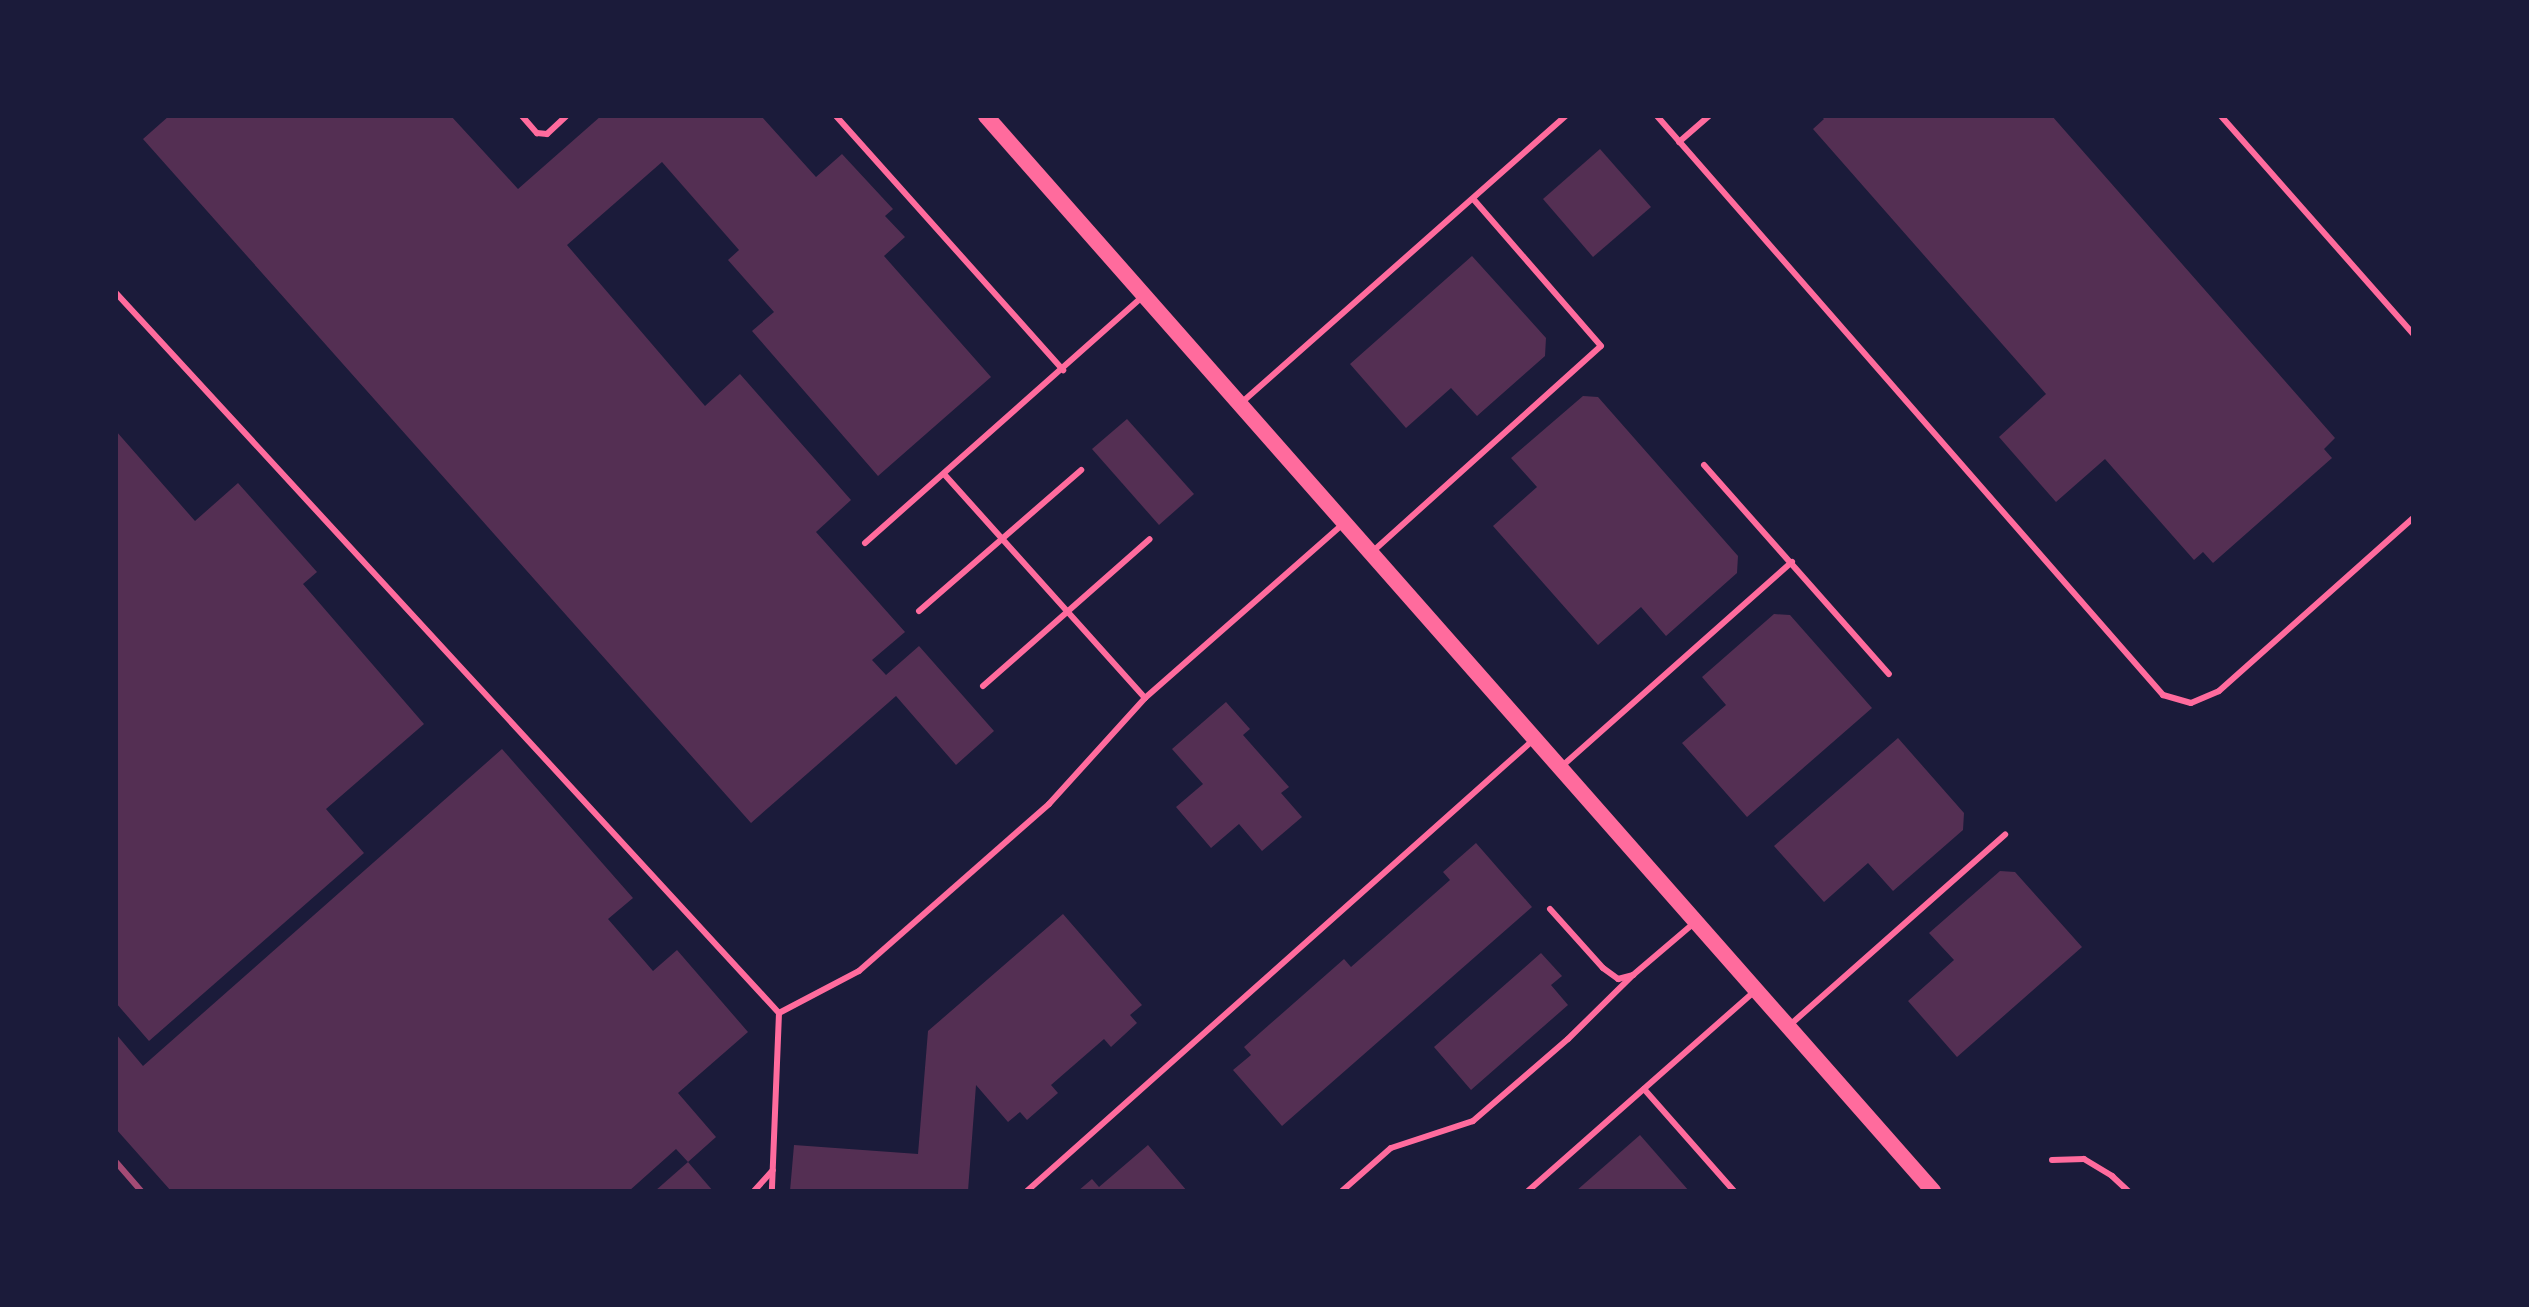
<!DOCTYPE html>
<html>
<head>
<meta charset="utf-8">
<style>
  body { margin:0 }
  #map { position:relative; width:2529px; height:1307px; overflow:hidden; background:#1b1b3a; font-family:"Noto Sans",sans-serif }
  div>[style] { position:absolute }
  .building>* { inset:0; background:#542f53 }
  .service>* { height:6px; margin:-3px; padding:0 3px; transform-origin:3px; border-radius:3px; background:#ff6b9d }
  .secondary>* { height:16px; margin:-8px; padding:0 8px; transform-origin:8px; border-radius:8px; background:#ff6b9d }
  .rail>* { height:6px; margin:-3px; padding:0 3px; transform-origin:3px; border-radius:3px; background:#a44b75 }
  span { translate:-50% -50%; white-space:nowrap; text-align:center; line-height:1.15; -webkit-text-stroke:8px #1b1b3a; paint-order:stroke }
  .frame { position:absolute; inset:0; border:118px solid #1b1b3a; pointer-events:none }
</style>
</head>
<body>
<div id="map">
  <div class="building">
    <div style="clip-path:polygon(169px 116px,451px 116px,518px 189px,601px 116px,761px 116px,816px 177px,842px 154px,893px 209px,885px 216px,905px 237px,884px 256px,991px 377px,878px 476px,752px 331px,774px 312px,728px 260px,739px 250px,662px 162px,567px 245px,705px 406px,740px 374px,851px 500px,816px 532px,905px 632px,872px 660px,886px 675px,919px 646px,994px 731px,956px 765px,896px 696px,751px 823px,143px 139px)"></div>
    <div style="clip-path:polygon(1821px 116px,2052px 116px,2335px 438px,2324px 449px,2332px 458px,2213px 563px,2203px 552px,2194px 560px,2105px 459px,2056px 502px,1999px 437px,2046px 394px,1813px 129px,1824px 119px)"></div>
    <div style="clip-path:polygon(1600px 149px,1651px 207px,1593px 257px,1543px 199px)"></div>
    <div style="clip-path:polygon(1472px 256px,1546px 338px,1545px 356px,1477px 416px,1451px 388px,1406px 428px,1350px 364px)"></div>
    <div style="clip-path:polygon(1583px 396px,1598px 397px,1738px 556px,1737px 573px,1666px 636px,1641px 607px,1598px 645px,1493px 526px,1537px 487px,1511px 458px)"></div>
    <div style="clip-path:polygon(1127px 419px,1194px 494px,1159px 525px,1092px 449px)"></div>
    <div style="clip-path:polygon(116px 431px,195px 521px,238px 483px,317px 572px,303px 584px,424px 724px,326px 809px,364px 853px,149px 1041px,116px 1003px)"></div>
    <div style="clip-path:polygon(1774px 614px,1790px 615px,1872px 708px,1747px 817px,1682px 743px,1726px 705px,1702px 677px)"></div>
    <div style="clip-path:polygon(1226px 702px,1250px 729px,1243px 735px,1289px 787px,1281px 793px,1302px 817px,1262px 851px,1239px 824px,1211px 848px,1176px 807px,1203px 784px,1172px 749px)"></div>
    <div style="clip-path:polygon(1898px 738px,1964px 813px,1963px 830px,1893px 891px,1868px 863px,1824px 902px,1774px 846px)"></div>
    <div style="clip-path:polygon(502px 749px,633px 898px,608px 919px,653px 971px,677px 950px,748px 1032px,678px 1093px,716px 1137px,688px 1162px,676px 1149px,629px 1191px,171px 1191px,116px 1129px,116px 1034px,143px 1066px)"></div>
    <div style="clip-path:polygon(1476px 843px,1532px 907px,1282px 1126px,1233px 1070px,1251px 1055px,1244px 1047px,1344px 959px,1351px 967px,1450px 880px,1443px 872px)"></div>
    <div style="clip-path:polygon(2000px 871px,2015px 872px,2082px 947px,1957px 1057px,1908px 1001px,1954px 960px,1929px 933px)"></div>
    <div style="clip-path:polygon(1063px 914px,1142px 1005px,1130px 1015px,1137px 1023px,1111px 1047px,1104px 1039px,1051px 1085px,1058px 1093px,1027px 1120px,1020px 1112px,1008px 1122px,976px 1085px,968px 1191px,790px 1191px,794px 1145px,918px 1154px,928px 1031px)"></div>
    <div style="clip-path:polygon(1541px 953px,1562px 976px,1551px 985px,1568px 1005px,1471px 1090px,1434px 1047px)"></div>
    <div style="clip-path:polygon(1640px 1135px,1689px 1191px,1576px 1191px)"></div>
    <div style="clip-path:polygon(1148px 1145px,1187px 1191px,1078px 1191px,1092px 1179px,1099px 1187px)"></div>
    <div style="clip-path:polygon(688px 1162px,713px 1191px,655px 1191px)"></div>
  </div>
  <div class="service">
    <div style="left:522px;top:116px;width:23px;rotate:49deg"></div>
    <div style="left:537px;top:133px;width:10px;rotate:6deg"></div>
    <div style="left:547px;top:134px;width:26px;rotate:-43deg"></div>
    <div style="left:836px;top:116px;width:341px;rotate:48.2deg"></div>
    <div style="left:1657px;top:116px;width:769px;rotate:48.85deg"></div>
    <div style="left:2163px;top:695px;width:29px;rotate:16deg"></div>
    <div style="left:2191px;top:703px;width:30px;rotate:-23deg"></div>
    <div style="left:2219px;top:691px;width:260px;rotate:-41.7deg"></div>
    <div style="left:2221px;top:116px;width:290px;rotate:48.6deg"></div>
    <div style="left:1679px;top:142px;width:40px;rotate:-41deg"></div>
    <div style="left:116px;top:293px;width:979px;rotate:47.36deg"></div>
    <div style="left:779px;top:1013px;width:178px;rotate:92.3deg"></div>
    <div style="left:1240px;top:404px;width:435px;rotate:-41.5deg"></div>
    <div style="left:1704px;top:465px;width:279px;rotate:48.5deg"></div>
    <div style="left:944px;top:474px;width:301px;rotate:48.1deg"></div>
    <div style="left:865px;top:543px;width:369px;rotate:-41.6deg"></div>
    <div style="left:1371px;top:553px;width:309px;rotate:-42deg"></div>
    <div style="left:1601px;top:346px;width:195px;rotate:-131deg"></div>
    <div style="left:919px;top:611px;width:215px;rotate:-41deg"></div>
    <div style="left:983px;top:686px;width:222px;rotate:-41.4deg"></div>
    <div style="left:1561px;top:767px;width:309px;rotate:-41.6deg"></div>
    <div style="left:1550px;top:909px;width:79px;rotate:48.1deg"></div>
    <div style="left:1603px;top:968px;width:19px;rotate:36deg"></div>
    <div style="left:1618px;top:979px;width:16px;rotate:-15deg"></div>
    <div style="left:1633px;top:975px;width:79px;rotate:-40.4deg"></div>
    <div style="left:779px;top:1013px;width:90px;rotate:-27.7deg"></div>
    <div style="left:859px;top:971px;width:253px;rotate:-41.3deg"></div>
    <div style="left:1049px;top:804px;width:143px;rotate:-47.8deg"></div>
    <div style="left:1145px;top:698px;width:262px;rotate:-41.3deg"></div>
    <div style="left:1791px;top:1024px;width:286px;rotate:-41.5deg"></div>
    <div style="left:1644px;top:1089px;width:136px;rotate:48.6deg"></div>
    <div style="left:2052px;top:1160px;width:32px;rotate:-2deg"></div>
    <div style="left:2084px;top:1159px;width:33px;rotate:31deg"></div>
    <div style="left:2112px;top:1176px;width:22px;rotate:43deg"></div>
    <div style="left:754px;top:1191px;width:28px;rotate:-48deg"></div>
    <div style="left:1027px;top:1191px;width:676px;rotate:-41.7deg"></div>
    <div style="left:1342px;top:1191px;width:65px;rotate:-41.3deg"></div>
    <div style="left:1391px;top:1148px;width:86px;rotate:-18.2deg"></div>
    <div style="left:1473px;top:1121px;width:125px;rotate:-40.8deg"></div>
    <div style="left:1568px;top:1039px;width:91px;rotate:-44.6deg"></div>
    <div style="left:1528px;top:1191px;width:301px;rotate:-41.4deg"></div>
  </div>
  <div class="secondary">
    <div style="left:986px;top:116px;width:1433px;rotate:48.62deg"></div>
  </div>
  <div class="rail">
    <div style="left:116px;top:1162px;width:38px;rotate:49deg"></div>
  </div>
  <div class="frame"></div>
</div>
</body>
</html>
